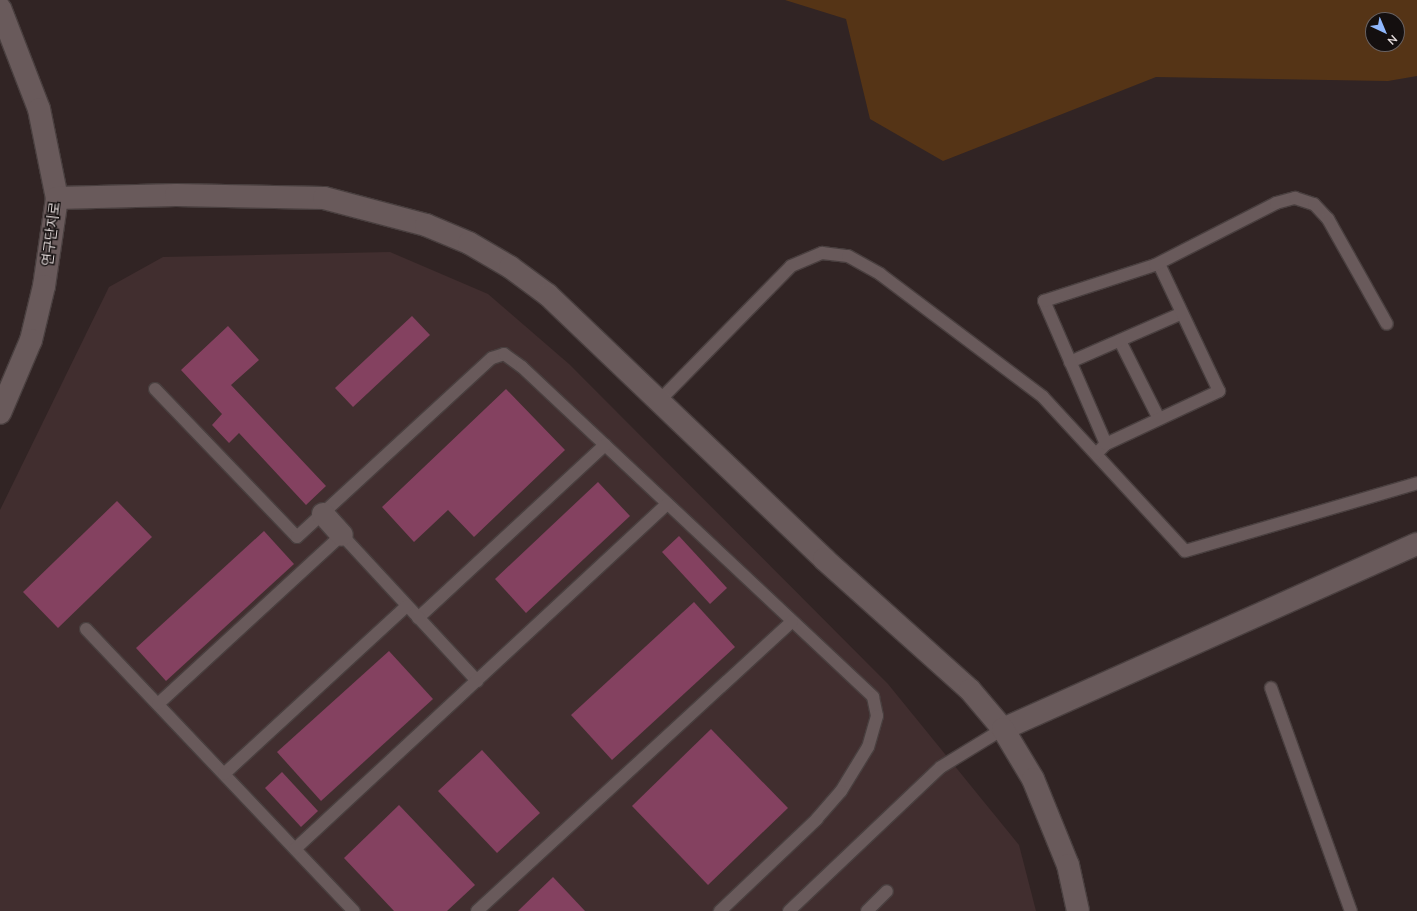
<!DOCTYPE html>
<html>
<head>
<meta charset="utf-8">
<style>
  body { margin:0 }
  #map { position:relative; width:1417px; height:911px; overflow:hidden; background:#312424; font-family:Mulish,"Noto Sans KR",sans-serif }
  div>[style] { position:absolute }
  .built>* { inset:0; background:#412e2f }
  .green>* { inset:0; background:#553416 }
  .building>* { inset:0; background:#844160 }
  .roads { filter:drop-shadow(1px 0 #493f3f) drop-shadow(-1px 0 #493f3f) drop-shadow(0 1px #493f3f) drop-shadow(0 -1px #493f3f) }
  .service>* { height:12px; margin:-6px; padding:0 6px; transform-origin:6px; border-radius:6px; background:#695a5b }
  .minor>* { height:22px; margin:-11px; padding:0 11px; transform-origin:11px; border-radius:11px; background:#695a5b }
  .tertiary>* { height:22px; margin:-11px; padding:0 11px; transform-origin:11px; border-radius:11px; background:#695a5b }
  span { translate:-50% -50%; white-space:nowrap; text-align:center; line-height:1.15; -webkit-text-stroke:3px #140f0f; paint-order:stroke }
  .street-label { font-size:14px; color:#e5dcdc }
  .north { position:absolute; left:1365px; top:12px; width:40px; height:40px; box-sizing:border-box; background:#140f0f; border:1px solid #686161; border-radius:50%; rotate:136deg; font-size:11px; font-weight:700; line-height:16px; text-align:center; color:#e5dcdc }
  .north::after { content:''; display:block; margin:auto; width:14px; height:18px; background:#90b8fd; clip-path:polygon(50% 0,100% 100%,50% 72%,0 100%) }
</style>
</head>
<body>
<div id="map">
  <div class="built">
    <div style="clip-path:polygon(390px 252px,488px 294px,569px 364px,888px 684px,1019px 845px,1036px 911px,0 911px,0 510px,109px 287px,163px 257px)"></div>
  </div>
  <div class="green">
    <div style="clip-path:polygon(evenodd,785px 0,1417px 0,1417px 76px,1388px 81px,1156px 77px,943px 161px,870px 119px,846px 19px,785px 0,1373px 20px,1397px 20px,1397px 44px,1373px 44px,1373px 20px)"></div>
  </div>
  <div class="building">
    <div style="clip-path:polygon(412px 316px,430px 335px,353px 407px,335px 388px)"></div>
    <div style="clip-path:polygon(228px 326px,259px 360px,231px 385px,326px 486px,306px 505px,239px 433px,229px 443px,212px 425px,222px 414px,181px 370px)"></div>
    <div style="clip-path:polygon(506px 389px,565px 450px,474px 537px,448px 510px,414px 542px,382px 507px)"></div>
    <div style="clip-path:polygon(598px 482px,630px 516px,526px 613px,495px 579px)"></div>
    <div style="clip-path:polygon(117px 501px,152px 537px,58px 628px,23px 592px)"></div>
    <div style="clip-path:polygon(264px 531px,294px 564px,166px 681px,136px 648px)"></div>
    <div style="clip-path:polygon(679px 536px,727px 588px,710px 604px,662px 552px)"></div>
    <div style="clip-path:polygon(694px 602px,735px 647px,612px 760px,571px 715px)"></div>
    <div style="clip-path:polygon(389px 651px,433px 699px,321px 801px,277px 752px)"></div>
    <div style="clip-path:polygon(711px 729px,788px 808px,708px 885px,632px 806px)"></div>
    <div style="clip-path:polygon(482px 750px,540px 813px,497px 853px,438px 791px)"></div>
    <div style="clip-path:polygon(282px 772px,318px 811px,301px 827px,265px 788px)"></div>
    <div style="clip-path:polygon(399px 805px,475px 885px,447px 911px,394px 911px,344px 858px)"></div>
    <div style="clip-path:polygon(553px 877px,585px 911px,518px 911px)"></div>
  </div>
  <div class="roads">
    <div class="service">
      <div style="left:1120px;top:341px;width:87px;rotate:63.4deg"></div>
      <div style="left:1070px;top:362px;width:122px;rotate:-23.6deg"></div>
      <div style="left:155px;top:389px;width:205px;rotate:46.2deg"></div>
      <div style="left:297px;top:537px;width:265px;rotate:-42.6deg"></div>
      <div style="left:492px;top:358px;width:13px;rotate:-18deg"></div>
      <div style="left:504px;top:354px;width:22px;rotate:36deg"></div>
      <div style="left:522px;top:367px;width:482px;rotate:43.2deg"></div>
      <div style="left:873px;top:697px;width:19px;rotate:78deg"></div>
      <div style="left:877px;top:716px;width:32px;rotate:106deg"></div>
      <div style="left:868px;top:747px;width:52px;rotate:121.5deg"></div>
      <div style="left:841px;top:791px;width:37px;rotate:131deg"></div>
      <div style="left:817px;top:819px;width:134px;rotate:136.5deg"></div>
      <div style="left:658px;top:402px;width:190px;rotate:-45.6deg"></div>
      <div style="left:791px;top:266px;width:34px;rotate:-23deg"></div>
      <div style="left:822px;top:253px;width:26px;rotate:7deg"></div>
      <div style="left:848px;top:256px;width:37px;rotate:29deg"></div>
      <div style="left:880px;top:274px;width:204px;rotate:37deg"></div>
      <div style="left:1043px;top:397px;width:209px;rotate:47.3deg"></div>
      <div style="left:1185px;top:551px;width:242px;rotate:-16.3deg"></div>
      <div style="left:1106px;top:444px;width:125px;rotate:-25.1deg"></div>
      <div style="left:1219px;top:391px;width:140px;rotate:-115.3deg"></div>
      <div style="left:1096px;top:454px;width:14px;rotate:-45deg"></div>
      <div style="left:1106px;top:444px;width:156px;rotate:-113.4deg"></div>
      <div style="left:1044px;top:301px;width:117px;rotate:-18deg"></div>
      <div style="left:1155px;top:265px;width:136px;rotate:-27.1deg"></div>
      <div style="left:1276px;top:203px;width:20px;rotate:-15deg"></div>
      <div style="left:1295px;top:198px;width:20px;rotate:18deg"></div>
      <div style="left:1314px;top:204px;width:21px;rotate:47deg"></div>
      <div style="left:1328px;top:219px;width:120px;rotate:60.7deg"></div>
      <div style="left:418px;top:618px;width:255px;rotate:-42.8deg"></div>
      <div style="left:86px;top:629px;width:389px;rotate:46.5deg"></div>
      <div style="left:1271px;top:688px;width:237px;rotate:70.3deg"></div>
      <div style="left:158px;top:704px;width:250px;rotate:-42.6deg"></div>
      <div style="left:342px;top:535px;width:199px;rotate:47.2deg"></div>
      <div style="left:224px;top:774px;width:248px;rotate:-42.6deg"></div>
      <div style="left:295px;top:849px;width:507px;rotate:-42.84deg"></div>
      <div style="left:477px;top:911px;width:428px;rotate:-42.6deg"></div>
      <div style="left:789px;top:911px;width:209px;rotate:-43.5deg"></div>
      <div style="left:941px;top:767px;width:73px;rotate:-31.5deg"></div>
      <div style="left:867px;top:911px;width:28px;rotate:-45deg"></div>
    </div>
    <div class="minor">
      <div style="left:323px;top:514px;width:28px;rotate:48deg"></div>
      <div style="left:1003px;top:729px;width:453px;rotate:-24.1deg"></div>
    </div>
    <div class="tertiary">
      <div style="left:0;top:8px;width:108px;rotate:68.9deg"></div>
      <div style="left:39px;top:109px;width:91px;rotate:78.6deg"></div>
      <div style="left:57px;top:198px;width:89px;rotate:98.4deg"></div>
      <div style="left:44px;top:286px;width:56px;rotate:103.5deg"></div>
      <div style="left:31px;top:340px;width:79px;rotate:113deg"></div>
      <div style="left:57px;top:198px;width:119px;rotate:-1.4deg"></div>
      <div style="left:176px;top:195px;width:148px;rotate:1.2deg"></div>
      <div style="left:324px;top:198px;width:106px;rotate:14.8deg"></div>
      <div style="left:426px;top:225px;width:47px;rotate:22.7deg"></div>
      <div style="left:469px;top:243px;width:48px;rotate:30.3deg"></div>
      <div style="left:510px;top:267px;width:47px;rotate:36.4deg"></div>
      <div style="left:548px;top:295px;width:382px;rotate:43.7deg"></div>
      <div style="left:824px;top:559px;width:196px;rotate:41.9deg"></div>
      <div style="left:970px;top:690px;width:51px;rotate:49.8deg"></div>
      <div style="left:1003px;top:729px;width:58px;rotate:59deg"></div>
      <div style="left:1033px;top:779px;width:93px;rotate:67.9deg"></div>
      <div style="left:1068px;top:865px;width:47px;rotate:77.7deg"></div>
    </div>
  </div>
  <div class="street-label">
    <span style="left:51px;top:234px;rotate:-83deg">연구단지로</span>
  </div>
  <div class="north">N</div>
</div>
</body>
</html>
